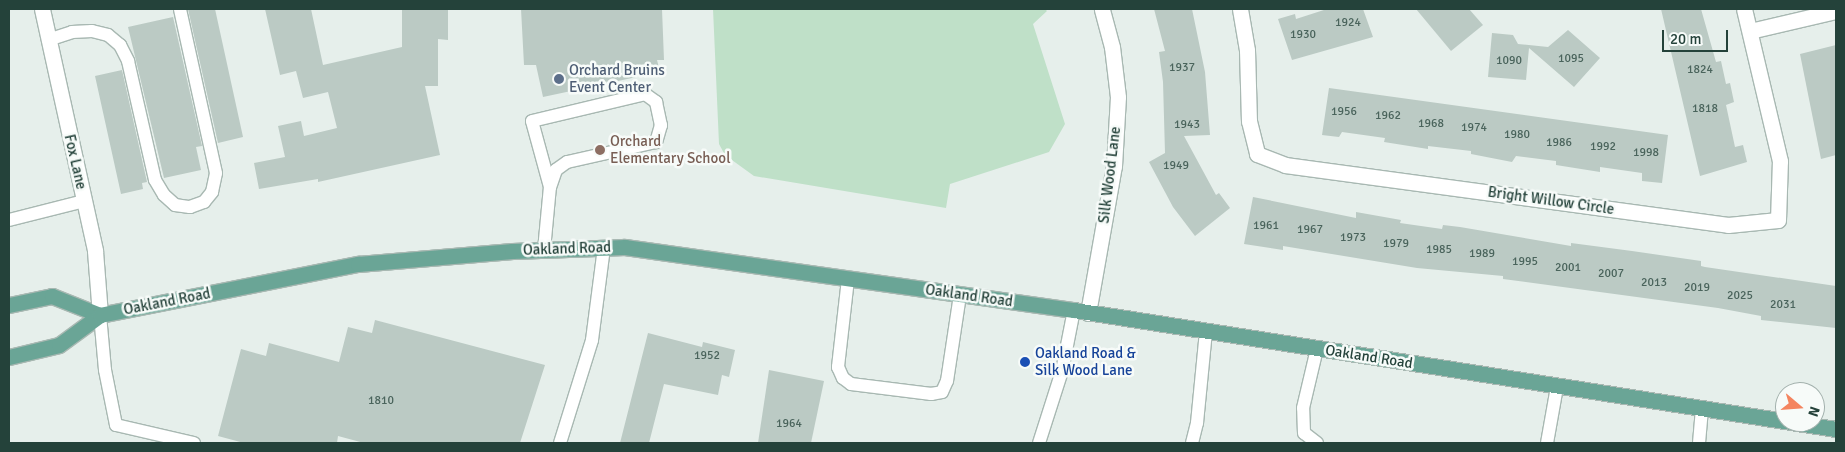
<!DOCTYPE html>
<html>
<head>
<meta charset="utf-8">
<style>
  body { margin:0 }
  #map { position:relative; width:1845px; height:452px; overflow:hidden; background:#e6efeb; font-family:Signika,sans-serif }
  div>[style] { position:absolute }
  .green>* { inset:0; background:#bfe0c8 }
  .building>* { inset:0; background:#bbcac4 }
  .roads { filter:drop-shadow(1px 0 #a8b8b2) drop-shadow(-1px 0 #a8b8b2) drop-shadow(0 1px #a8b8b2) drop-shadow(0 -1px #a8b8b2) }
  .lane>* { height:12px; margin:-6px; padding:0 6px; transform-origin:6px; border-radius:6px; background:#fff }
  .street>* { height:15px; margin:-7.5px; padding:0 7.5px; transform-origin:7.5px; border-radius:7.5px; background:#fff }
  .secondary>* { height:15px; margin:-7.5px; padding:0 7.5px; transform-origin:7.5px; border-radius:7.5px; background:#fff }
  .primary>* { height:15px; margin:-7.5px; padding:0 7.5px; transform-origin:7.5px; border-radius:7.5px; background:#6aa596 }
  .dots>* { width:14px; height:14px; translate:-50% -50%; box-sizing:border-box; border:2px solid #f7fbf9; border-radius:50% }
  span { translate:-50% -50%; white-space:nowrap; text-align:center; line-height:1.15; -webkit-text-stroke:5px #f7fbf9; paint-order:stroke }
  .number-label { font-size:12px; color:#4a645c }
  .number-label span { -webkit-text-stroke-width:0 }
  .service-label { font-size:15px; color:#4e5e75 }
  .left { translate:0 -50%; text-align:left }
  .education-label { font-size:15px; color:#785e54 }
  .street-label { font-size:15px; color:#24423a }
  .transit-label { font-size:15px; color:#164399 }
  .frame { position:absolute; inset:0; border:10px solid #24423a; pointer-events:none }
  .north { position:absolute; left:1775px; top:382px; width:50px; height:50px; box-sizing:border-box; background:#f7fbf9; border:1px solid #a3b1ad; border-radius:50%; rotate:108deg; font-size:14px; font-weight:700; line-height:20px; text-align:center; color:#24423a }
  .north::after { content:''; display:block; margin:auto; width:18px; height:22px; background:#f4845f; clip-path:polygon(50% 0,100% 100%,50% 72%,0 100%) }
  .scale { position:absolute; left:1662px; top:30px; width:66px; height:22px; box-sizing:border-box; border:2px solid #24423a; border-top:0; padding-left:6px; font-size:15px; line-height:18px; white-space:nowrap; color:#24423a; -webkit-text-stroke:4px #f7fbf9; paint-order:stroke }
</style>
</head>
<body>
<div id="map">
  <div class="green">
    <div style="clip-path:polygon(713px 9px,1045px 9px,1047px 11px,1033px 24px,1065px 124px,1049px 152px,950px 184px,946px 208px,754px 176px,725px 155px,719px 144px)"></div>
  </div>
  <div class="building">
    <div style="clip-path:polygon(188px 9px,215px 9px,243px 137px,218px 143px)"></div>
    <div style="clip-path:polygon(265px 9px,311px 9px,323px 65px,402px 47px,402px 9px,448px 9px,448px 40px,438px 39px,438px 86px,425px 86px,440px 155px,318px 182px,318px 179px,259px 189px,254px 163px,285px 157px,278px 126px,301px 121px,304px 136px,337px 128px,328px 92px,303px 98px,296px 71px,280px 75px)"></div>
    <div style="clip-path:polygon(521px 9px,662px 9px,664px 60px,657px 60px,660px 72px,543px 97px,536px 65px,524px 65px)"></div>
    <div style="clip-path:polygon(1154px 9px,1192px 9px,1205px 72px,1210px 135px,1184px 136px,1216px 195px,1219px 193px,1230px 208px,1195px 236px,1173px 207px,1149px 162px,1165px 153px,1163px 82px,1159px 52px,1165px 51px)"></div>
    <div style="clip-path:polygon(1327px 9px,1363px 9px,1373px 37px,1292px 60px,1278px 19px,1295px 14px,1296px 19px)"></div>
    <div style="clip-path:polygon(1416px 9px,1469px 9px,1483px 25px,1451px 51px)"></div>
    <div style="clip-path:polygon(1661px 9px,1701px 9px,1716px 62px,1721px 61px,1726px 84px,1730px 83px,1734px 102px,1726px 105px,1735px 147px,1743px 145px,1747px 162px,1700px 176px)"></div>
    <div style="clip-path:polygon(173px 17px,202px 146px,196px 147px,201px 170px,164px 178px,128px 27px)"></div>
    <div style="clip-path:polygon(1568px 30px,1600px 58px,1574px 87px,1529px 48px,1526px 80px,1488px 77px,1492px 33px,1513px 35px,1518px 44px,1548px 47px)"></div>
    <div style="clip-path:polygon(1836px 45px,1836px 155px,1821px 159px,1800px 54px)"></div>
    <div style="clip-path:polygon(122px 70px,147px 182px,142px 183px,143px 189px,121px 194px,95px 76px)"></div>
    <div style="clip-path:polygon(1329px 88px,1668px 135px,1662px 183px,1642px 181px,1642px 173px,1600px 167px,1600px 172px,1556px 165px,1556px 161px,1516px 156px,1512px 162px,1471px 154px,1471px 151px,1428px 146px,1428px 149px,1384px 142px,1385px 138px,1342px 132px,1339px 137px,1322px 135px)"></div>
    <div style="clip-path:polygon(1253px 197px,1356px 218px,1356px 212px,1401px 220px,1400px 223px,1442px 229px,1443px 225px,1460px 227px,1571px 246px,1571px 243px,1632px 251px,1701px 261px,1701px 266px,1705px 267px,1836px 286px,1836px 328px,1761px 320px,1761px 316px,1718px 308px,1503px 279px,1503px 276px,1417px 268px,1283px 246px,1283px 250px,1244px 244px)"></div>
    <div style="clip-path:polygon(375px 320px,545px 365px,520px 443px,364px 443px,338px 436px,337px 443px,244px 443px,218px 436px,241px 349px,266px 356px,269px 343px,339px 362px,348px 327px,372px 333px)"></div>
    <div style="clip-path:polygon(648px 333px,702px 347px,703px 342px,735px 350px,729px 377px,722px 375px,718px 395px,664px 384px,649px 443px,620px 443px)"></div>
    <div style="clip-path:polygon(769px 370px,824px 381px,811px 443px,758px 443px)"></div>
  </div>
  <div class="roads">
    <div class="lane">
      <div style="left:48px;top:40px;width:25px;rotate:-18deg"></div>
      <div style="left:72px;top:32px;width:20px;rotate:-3deg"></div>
      <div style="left:92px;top:31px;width:16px;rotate:14deg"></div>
      <div style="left:108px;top:35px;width:16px;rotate:40deg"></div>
      <div style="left:120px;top:45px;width:18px;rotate:63deg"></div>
      <div style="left:128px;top:61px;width:122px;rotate:77.2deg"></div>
      <div style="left:155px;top:180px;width:17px;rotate:59deg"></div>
      <div style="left:164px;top:195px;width:15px;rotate:42deg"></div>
      <div style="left:175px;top:205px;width:15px;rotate:8deg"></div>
      <div style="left:190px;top:207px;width:15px;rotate:-20deg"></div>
      <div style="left:204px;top:202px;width:13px;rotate:-51deg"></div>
      <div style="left:212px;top:192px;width:19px;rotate:-78deg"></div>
      <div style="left:216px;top:173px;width:168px;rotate:-102.4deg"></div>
      <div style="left:645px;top:94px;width:14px;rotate:36deg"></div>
      <div style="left:656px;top:102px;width:24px;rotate:78deg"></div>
      <div style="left:661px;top:125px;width:18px;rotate:106deg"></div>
      <div style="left:656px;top:142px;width:91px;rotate:167.3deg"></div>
      <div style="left:567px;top:162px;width:14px;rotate:144deg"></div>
      <div style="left:556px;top:170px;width:18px;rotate:109deg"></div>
      <div style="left:550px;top:187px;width:68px;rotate:-105.3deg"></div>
      <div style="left:532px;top:121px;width:116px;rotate:-13.4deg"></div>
      <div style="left:9px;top:220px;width:77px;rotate:-14.2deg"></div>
      <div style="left:544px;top:250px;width:63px;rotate:-84.6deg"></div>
      <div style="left:848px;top:279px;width:89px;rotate:96.5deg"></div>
      <div style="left:838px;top:367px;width:12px;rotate:66deg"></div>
      <div style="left:843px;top:378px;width:10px;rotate:37deg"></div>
      <div style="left:851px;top:384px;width:81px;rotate:7.1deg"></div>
      <div style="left:931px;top:394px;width:11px;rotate:-10deg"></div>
      <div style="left:942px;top:392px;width:12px;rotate:-66deg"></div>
      <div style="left:947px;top:381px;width:87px;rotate:-81.4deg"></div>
      <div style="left:100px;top:315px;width:55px;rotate:84.8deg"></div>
      <div style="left:105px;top:370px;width:56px;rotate:78.7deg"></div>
      <div style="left:116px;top:425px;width:80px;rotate:13deg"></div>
      <div style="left:560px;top:443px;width:108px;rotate:-72.7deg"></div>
      <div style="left:592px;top:340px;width:93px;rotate:-82.6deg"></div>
      <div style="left:1039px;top:443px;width:76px;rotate:-72.3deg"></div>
      <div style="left:1062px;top:371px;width:62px;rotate:-78.9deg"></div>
      <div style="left:1192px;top:443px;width:21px;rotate:-76deg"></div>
      <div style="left:1197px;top:423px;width:92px;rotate:-84.4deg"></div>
      <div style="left:1317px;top:443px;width:16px;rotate:-142deg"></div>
      <div style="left:1304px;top:433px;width:25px;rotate:-92deg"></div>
      <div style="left:1303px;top:408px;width:61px;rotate:-76.7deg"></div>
      <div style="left:1547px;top:443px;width:57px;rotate:-79.9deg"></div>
      <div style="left:1699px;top:443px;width:33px;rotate:-85deg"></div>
    </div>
    <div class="street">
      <div style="left:1240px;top:9px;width:42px;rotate:80.3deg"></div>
      <div style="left:1247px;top:50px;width:71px;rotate:88.4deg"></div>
      <div style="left:1249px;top:121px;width:34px;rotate:76deg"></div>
      <div style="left:1257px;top:154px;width:30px;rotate:21deg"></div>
      <div style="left:1285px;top:165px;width:447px;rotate:7.7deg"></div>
      <div style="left:1728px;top:225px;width:50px;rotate:-5.7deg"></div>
      <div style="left:1778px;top:220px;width:59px;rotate:-88.1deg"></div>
      <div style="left:1780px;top:161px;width:156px;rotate:-103.3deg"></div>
      <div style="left:1750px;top:31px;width:88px;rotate:-13.1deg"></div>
      <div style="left:1088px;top:313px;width:149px;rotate:-80deg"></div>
      <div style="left:1114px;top:166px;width:69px;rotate:-86.7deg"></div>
      <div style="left:1118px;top:97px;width:50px;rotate:-96.8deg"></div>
      <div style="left:1112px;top:47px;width:39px;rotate:-105deg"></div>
    </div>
    <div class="secondary">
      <div style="left:42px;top:9px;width:248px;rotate:77.6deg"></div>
      <div style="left:95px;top:251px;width:64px;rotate:85.5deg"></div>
    </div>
    <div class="primary">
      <div style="left:9px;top:305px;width:44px;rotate:-11.8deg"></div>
      <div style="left:52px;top:296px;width:52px;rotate:21.6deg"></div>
      <div style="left:9px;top:357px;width:51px;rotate:-13.5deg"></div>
      <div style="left:59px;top:345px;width:51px;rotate:-36.2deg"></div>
      <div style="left:100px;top:315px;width:263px;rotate:-11.2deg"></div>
      <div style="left:358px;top:264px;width:155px;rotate:-4.8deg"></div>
      <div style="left:512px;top:251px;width:113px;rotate:-2deg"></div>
      <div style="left:625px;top:247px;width:453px;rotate:8deg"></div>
      <div style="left:1074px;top:310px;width:771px;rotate:8.88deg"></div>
    </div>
  </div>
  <div class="dots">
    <div style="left:559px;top:79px;background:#5c6f8a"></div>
    <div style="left:600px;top:150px;background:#8d6e63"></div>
    <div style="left:1025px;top:362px;background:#1a4fb4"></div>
  </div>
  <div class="number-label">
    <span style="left:1348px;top:23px">1924</span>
    <span style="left:1303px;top:35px">1930</span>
    <span style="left:1571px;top:59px">1095</span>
    <span style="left:1509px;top:61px">1090</span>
    <span style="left:1182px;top:68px">1937</span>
    <span style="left:1700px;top:70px">1824</span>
    <span style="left:1705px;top:109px">1818</span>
    <span style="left:1344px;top:112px">1956</span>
    <span style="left:1388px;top:116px">1962</span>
    <span style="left:1431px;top:124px">1968</span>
    <span style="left:1187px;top:125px">1943</span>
    <span style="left:1474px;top:128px">1974</span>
    <span style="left:1517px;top:135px">1980</span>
    <span style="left:1559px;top:143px">1986</span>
    <span style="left:1603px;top:147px">1992</span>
    <span style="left:1646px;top:153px">1998</span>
    <span style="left:1176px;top:166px">1949</span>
    <span style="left:1266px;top:226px">1961</span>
    <span style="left:1310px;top:230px">1967</span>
    <span style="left:1353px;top:238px">1973</span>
    <span style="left:1396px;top:244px">1979</span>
    <span style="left:1439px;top:250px">1985</span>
    <span style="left:1482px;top:254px">1989</span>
    <span style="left:1525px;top:262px">1995</span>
    <span style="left:1568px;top:268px">2001</span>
    <span style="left:1611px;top:274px">2007</span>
    <span style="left:1654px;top:283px">2013</span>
    <span style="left:1697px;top:288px">2019</span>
    <span style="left:1740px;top:296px">2025</span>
    <span style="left:1783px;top:305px">2031</span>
    <span style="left:707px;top:356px">1952</span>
    <span style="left:381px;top:401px">1810</span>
    <span style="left:789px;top:424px">1964</span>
  </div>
  <div class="service-label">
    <span class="left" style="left:569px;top:79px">Orchard Bruins<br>Event Center</span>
  </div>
  <div class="education-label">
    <span class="left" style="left:610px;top:150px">Orchard<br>Elementary School</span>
  </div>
  <div class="street-label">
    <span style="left:75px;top:162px;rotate:77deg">Fox Lane</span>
    <span style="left:1110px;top:175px;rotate:-83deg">Silk Wood Lane</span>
    <span style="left:1551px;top:201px;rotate:8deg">Bright Willow Circle</span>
    <span style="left:567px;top:249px;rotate:-2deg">Oakland Road</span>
    <span style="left:969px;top:296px;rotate:8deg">Oakland Road</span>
    <span style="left:167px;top:302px;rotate:-11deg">Oakland Road</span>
    <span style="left:1369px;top:357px;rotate:9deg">Oakland Road</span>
  </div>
  <div class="transit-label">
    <span class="left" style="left:1035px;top:362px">Oakland Road &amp;<br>Silk Wood Lane</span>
  </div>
  <div class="frame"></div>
  <div class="north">N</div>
  <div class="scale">20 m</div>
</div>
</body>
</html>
